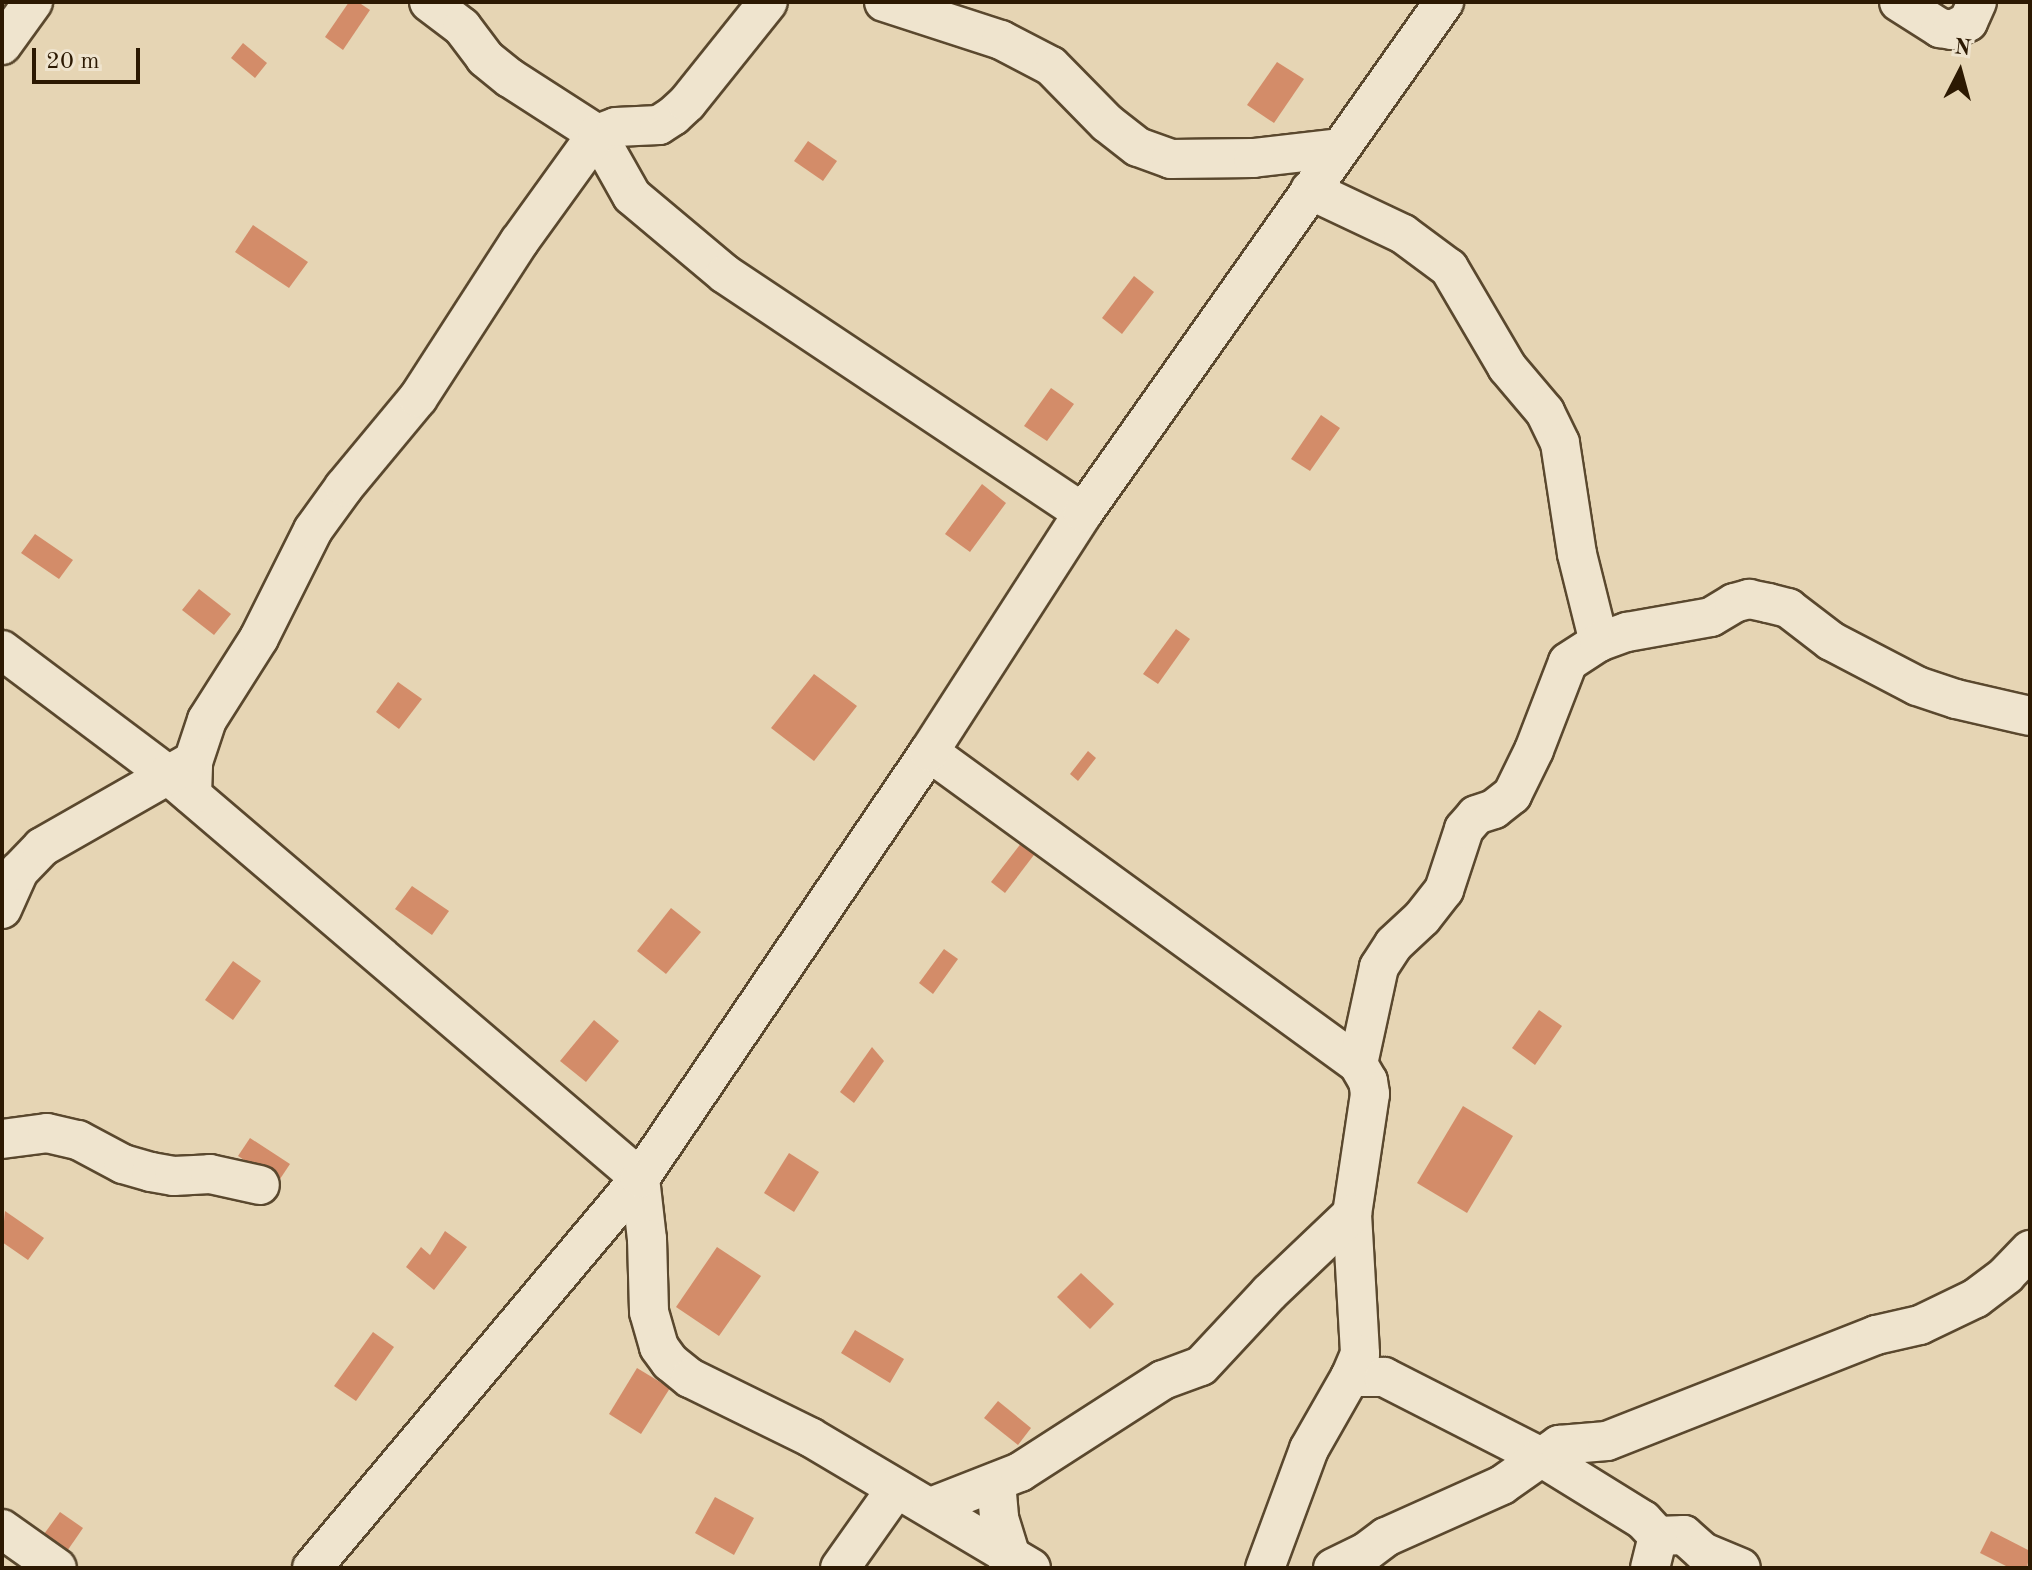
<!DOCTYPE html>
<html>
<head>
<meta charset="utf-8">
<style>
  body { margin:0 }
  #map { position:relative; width:2032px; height:1570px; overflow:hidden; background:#e6d5b4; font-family:"Old Standard TT",serif }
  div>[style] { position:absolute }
  .building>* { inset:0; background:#d38c69 }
  .roads { filter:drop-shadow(2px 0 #5a482e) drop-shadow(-2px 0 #5a482e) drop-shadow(0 2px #5a482e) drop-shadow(0 -2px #5a482e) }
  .street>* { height:38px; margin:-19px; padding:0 19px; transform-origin:19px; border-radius:19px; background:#efe4ce }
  span { translate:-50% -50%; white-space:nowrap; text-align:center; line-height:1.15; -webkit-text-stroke:8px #efe4ce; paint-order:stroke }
  .frame { position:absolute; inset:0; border:4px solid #2c1902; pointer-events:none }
  .north { position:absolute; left:1920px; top:32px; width:80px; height:80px; -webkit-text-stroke:6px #efe4ce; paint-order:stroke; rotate:6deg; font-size:22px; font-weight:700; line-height:32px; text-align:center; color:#2c1902 }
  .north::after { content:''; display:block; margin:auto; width:28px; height:36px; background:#2c1902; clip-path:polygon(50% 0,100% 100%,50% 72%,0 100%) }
  .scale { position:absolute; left:32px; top:48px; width:108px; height:36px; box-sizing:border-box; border:4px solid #2c1902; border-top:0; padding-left:10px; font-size:24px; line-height:28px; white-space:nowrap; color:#2c1902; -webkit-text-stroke:6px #efe4ce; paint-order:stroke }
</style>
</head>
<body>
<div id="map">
  <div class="building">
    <div style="clip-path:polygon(349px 2px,358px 2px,370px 10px,343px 50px,325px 37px)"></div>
    <div style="clip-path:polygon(243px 43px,267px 63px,255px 78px,231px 58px)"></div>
    <div style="clip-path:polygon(1277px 62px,1304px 79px,1274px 123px,1247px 105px)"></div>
    <div style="clip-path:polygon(808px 141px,837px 161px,823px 181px,794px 161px)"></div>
    <div style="clip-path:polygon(253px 225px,308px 262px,289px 288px,235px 252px)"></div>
    <div style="clip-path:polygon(1134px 276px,1154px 292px,1122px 334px,1102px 318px)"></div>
    <div style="clip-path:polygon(1051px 388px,1074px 404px,1047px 441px,1024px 426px)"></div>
    <div style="clip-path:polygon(1321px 415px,1340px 428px,1310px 471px,1291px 459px)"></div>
    <div style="clip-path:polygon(982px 484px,1006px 503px,970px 552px,945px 534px)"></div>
    <div style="clip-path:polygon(35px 534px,73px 560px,59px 579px,21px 553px)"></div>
    <div style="clip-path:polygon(199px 589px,231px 614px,214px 635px,182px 610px)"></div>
    <div style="clip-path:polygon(1176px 629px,1190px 639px,1158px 684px,1143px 674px)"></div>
    <div style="clip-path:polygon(814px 674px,857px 706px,814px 761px,771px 728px)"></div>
    <div style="clip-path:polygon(398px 682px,422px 699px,399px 729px,376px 712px)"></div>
    <div style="clip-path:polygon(1088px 751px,1096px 758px,1078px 781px,1070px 774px)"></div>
    <div style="clip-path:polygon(1026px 837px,1040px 847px,1005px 893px,991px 882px)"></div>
    <div style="clip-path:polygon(412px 886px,449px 911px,432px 935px,395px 909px)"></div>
    <div style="clip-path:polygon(671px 908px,701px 932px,666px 974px,637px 951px)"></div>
    <div style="clip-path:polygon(944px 949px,958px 959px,933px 994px,919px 983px)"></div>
    <div style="clip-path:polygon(233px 961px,261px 981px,233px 1020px,205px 1000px)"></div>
    <div style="clip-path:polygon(1539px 1010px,1562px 1026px,1535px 1065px,1512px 1048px)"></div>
    <div style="clip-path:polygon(594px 1020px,619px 1041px,586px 1082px,560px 1061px)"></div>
    <div style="clip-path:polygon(872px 1047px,884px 1061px,854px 1103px,840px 1092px)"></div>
    <div style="clip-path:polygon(1463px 1106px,1513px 1136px,1467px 1213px,1417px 1183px)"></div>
    <div style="clip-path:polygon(250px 1138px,290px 1164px,278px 1182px,238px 1156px)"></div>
    <div style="clip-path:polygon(789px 1153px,819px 1172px,794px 1212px,764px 1193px)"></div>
    <div style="clip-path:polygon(5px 1211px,44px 1238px,28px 1260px,2px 1242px)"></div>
    <div style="clip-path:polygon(445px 1231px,467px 1247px,434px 1290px,406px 1267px,421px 1247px,430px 1255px)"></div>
    <div style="clip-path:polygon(717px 1247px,761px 1276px,719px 1336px,676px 1307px)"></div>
    <div style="clip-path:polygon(1081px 1273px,1114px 1304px,1090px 1329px,1057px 1297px)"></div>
    <div style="clip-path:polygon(855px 1330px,904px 1359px,890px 1383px,841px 1353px)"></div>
    <div style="clip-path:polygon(373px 1332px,394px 1347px,356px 1401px,334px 1386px)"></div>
    <div style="clip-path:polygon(637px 1368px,670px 1388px,641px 1434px,609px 1414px)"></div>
    <div style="clip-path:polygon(998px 1401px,1031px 1428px,1018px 1445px,984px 1418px)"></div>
    <div style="clip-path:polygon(715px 1497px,754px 1518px,734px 1555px,695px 1533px)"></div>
    <div style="clip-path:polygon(60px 1512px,83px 1528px,63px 1557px,39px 1541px)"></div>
    <div style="clip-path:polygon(1991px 1531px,2030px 1551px,2027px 1568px,2010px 1568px,1980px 1553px)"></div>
  </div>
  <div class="roads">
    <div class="street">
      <div style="left:429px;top:2px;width:41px;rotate:37.1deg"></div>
      <div style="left:462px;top:27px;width:39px;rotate:53deg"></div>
      <div style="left:485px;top:58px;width:32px;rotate:39deg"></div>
      <div style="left:510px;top:78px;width:103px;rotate:32.8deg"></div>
      <div style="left:597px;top:134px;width:71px;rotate:60.6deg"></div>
      <div style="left:632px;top:196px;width:121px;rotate:40deg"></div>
      <div style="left:725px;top:274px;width:430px;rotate:33.7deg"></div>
      <div style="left:884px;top:2px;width:123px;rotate:18deg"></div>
      <div style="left:1001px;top:40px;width:56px;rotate:27.5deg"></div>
      <div style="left:1051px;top:66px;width:80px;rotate:45.5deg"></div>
      <div style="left:1107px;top:123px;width:39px;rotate:38deg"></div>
      <div style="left:1138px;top:147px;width:35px;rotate:20deg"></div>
      <div style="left:1171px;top:159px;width:82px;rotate:-0.7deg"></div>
      <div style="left:1253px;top:158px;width:87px;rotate:-6.6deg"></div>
      <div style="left:1899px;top:2px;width:49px;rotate:32.4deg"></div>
      <div style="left:1940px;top:28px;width:12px;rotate:9deg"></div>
      <div style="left:1952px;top:30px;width:18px;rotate:-27deg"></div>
      <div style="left:1968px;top:22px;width:22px;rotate:-66deg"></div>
      <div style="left:2px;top:45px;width:53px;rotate:-54.2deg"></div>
      <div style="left:1310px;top:190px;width:103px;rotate:25.3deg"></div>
      <div style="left:1403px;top:234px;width:57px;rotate:36.5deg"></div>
      <div style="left:1449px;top:268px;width:115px;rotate:59.6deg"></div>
      <div style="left:1507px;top:367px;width:59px;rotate:49.8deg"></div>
      <div style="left:1545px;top:412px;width:34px;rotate:64deg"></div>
      <div style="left:1560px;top:443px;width:112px;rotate:81.3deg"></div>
      <div style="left:1577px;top:554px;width:91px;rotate:76deg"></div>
      <div style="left:2px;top:650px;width:206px;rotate:36.9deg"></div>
      <div style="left:167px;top:774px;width:622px;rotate:40.5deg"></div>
      <div style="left:640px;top:1178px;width:61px;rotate:83.5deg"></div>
      <div style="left:647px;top:1239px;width:73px;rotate:88.4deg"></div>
      <div style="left:649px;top:1312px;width:36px;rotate:74deg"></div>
      <div style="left:659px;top:1347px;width:19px;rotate:54deg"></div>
      <div style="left:670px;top:1362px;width:26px;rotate:39deg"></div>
      <div style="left:690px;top:1378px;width:134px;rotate:26.2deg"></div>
      <div style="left:810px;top:1437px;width:257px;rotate:30.7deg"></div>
      <div style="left:929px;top:752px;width:530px;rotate:36.03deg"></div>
      <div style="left:1358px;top:1064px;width:20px;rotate:60deg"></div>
      <div style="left:1368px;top:1081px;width:13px;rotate:81deg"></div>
      <div style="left:1370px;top:1094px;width:121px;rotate:98.5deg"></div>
      <div style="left:1352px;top:1214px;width:140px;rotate:86.7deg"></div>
      <div style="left:1360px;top:1354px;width:25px;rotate:113deg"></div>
      <div style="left:192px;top:795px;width:33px;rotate:-88deg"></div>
      <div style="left:193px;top:762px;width:44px;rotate:-71.6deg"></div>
      <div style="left:207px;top:720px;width:97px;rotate:-57.6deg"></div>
      <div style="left:259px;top:638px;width:121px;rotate:-63.4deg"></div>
      <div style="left:313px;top:530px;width:53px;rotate:-54.2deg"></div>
      <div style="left:344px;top:487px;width:116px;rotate:-50.3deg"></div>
      <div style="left:418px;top:398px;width:186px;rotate:-57.1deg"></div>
      <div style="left:519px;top:242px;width:133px;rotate:-54.2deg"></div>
      <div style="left:597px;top:134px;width:20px;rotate:-20deg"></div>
      <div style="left:616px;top:127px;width:43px;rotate:-2.7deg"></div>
      <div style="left:659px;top:125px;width:17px;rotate:-33deg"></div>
      <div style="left:673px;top:116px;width:19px;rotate:-43deg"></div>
      <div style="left:687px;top:103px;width:129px;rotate:-51.3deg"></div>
      <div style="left:2px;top:909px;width:42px;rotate:-65.9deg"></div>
      <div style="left:19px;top:871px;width:33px;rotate:-46deg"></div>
      <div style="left:42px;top:847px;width:166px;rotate:-29.7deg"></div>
      <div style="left:1358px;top:1064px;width:99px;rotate:-77.8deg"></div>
      <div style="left:1379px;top:967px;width:27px;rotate:-57deg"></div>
      <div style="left:1394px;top:944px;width:38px;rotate:-43deg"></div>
      <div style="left:1422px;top:918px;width:36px;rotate:-52deg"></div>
      <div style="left:1444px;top:890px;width:64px;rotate:-71.8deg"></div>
      <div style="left:1464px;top:829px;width:18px;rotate:-49deg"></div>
      <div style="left:1476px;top:815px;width:19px;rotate:-18deg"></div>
      <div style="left:1494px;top:809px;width:23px;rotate:-38deg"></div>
      <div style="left:1512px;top:795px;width:50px;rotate:-63.9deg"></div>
      <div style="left:1534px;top:750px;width:94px;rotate:-68.9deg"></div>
      <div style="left:1568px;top:662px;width:37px;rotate:-33deg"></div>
      <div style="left:1599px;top:642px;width:30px;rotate:-20deg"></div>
      <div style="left:1627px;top:632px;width:85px;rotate:-10.1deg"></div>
      <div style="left:1711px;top:617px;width:27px;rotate:-31deg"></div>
      <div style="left:1734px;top:603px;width:16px;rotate:-15deg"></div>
      <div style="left:1749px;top:599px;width:19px;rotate:12deg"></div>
      <div style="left:1768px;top:603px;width:21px;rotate:14deg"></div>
      <div style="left:1788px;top:608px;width:54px;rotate:37.5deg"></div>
      <div style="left:1831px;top:641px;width:97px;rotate:27.6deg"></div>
      <div style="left:1917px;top:686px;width:41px;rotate:18.4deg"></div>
      <div style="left:1956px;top:699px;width:76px;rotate:12.9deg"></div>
      <div style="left:2px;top:1139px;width:45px;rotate:-7.6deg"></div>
      <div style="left:47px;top:1133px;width:32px;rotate:13deg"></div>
      <div style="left:78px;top:1140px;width:51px;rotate:28.1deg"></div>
      <div style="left:123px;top:1164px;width:29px;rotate:16deg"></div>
      <div style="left:151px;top:1172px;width:23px;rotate:10deg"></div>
      <div style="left:174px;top:1176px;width:36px;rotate:-3deg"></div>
      <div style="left:210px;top:1174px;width:51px;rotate:12.4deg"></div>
      <div style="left:996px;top:1482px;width:36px;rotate:85deg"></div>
      <div style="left:999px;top:1518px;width:41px;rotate:72.9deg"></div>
      <div style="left:1011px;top:1557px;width:11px;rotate:105deg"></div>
      <div style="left:931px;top:1507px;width:96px;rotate:-21.5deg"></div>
      <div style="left:1020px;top:1472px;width:170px;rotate:-32.8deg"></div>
      <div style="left:1163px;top:1380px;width:40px;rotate:-20.2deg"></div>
      <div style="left:1201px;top:1366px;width:100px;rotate:-47deg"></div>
      <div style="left:1269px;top:1293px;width:115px;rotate:-43.6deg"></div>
      <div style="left:2px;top:1529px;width:67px;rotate:35.3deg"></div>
      <div style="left:1658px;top:1536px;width:26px;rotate:-2deg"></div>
      <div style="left:1684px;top:1535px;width:25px;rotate:42deg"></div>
      <div style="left:1703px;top:1552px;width:41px;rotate:22.8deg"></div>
      <div style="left:312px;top:1568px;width:510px;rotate:-49.94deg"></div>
      <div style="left:640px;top:1178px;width:515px;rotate:-55.85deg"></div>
      <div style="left:929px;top:752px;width:284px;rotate:-57.2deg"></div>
      <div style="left:1083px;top:513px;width:626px;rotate:-54.76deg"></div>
      <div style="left:840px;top:1568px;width:97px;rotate:-54.7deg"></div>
      <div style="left:1265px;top:1568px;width:127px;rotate:-69.7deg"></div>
      <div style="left:1309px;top:1449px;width:83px;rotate:-60.3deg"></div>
      <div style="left:1350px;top:1377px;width:34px"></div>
      <div style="left:1384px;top:1377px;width:176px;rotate:27deg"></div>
      <div style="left:1541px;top:1457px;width:120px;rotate:31.7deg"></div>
      <div style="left:1643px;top:1520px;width:22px;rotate:47deg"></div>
      <div style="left:1658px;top:1536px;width:33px;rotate:104deg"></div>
      <div style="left:1333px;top:1568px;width:37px;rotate:-26deg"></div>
      <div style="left:1366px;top:1552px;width:25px;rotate:-37deg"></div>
      <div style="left:1386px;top:1537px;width:127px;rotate:-24.1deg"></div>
      <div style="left:1502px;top:1485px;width:70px;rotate:-35.1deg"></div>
      <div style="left:1559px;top:1445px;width:48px;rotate:-4.8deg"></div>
      <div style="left:1607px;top:1441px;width:289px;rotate:-21.5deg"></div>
      <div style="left:1876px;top:1335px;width:45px;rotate:-12.8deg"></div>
      <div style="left:1920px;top:1325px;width:62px;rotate:-25.7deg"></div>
      <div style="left:1976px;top:1298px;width:38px;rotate:-37deg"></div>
      <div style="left:2006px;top:1275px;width:35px;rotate:-46deg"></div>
    </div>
  </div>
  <div class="frame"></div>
  <div class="north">N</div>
  <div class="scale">20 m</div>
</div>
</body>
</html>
